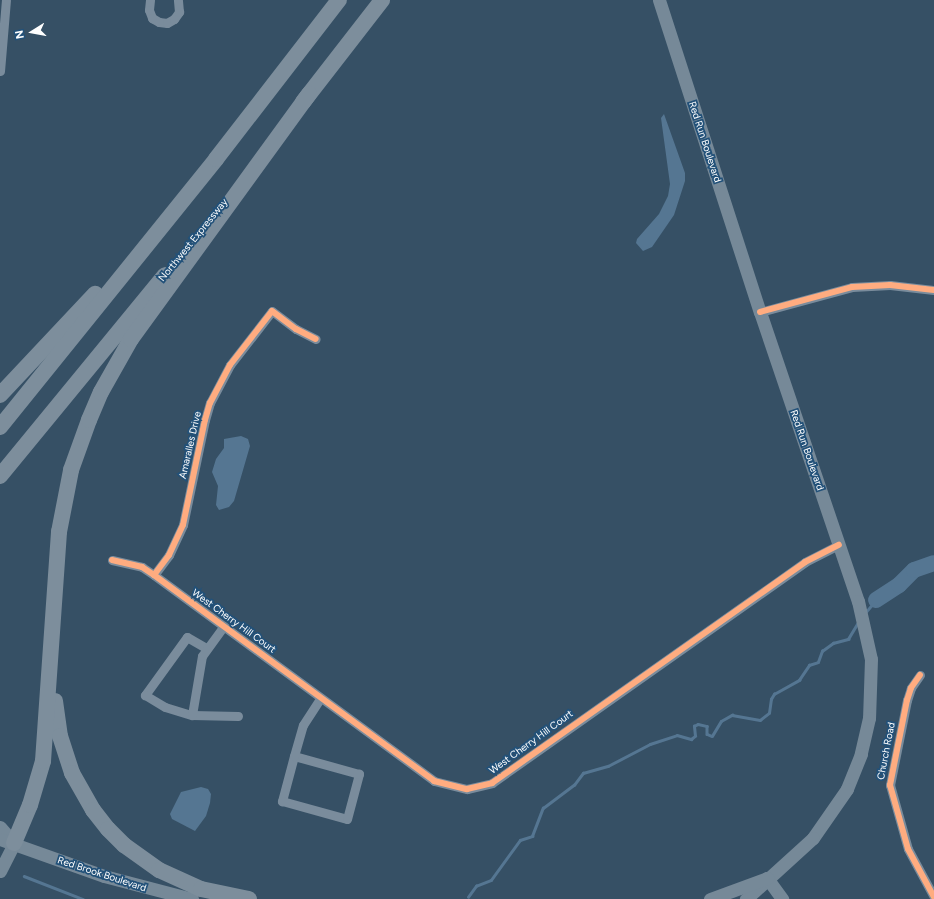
<!DOCTYPE html>
<html>
<head>
<meta charset="utf-8">
<style>
  body { margin:0 }
  #map { position:relative; width:934px; height:899px; overflow:hidden; background:#365065; font-family:Figtree,sans-serif }
  div>[style] { position:absolute }
  .water>* { inset:0; background:#557692 }
  .stream>* { height:2.5px; margin:-1.25px; padding:0 1.25px; transform-origin:1.25px; border-radius:1.25px; background:#557692 }
  .river>* { height:16px; margin:-8px; padding:0 8px; transform-origin:8px; border-radius:8px; background:#557692 }
  .street>* { height:9px; margin:-4.5px; padding:0 4.5px; transform-origin:4.5px; border-radius:4.5px; background:#7a8c9c }
  .secondary>* { height:13px; margin:-6.5px; padding:0 6.5px; transform-origin:6.5px; border-radius:6.5px; background:#768998 }
  .highway>* { height:16px; margin:-8px; padding:0 8px; transform-origin:8px; border-radius:8px; background:#7d8e9c }
  .cycleway>* { height:6px; margin:-3px; padding:0 3px; transform-origin:3px; border-radius:3px; background:#ffac80 }
  span { translate:-50% -50%; white-space:nowrap; text-align:center; line-height:1.15; -webkit-text-stroke:3.5px #225179; paint-order:stroke }
  .street-label { font-size:10px; color:#fff }
  .north { position:absolute; left:12px; top:12px; width:40px; height:40px; -webkit-text-stroke:3px #225179; paint-order:stroke; rotate:259deg; font-size:11px; font-weight:700; line-height:16px; text-align:center; color:#fff }
  .north::after { content:''; display:block; margin:auto; width:14px; height:18px; background:#fff; clip-path:polygon(50% 0,100% 100%,50% 72%,0 100%) }
</style>
</head>
<body>
<div id="map">
  <div class="water">
    <div style="clip-path:polygon(664px 114px,685px 173px,685px 181px,674px 215px,652px 247px,643px 251px,636px 243px,637px 239px,659px 214px,668px 196px,670px 184px,661px 118px)"></div>
    <div style="clip-path:polygon(241px 436px,248px 439px,250px 446px,234px 501px,229px 507px,219px 510px,216px 505px,218px 486px,212px 472px,216px 459px,224px 448px,224px 439px)"></div>
    <div style="clip-path:polygon(201px 787px,208px 789px,211px 794px,210px 803px,206px 816px,195px 831px,172px 819px,170px 814px,181px 792px)"></div>
  </div>
  <div class="stream">
    <div style="left:865px;top:613px;width:17px;rotate:-50deg"></div>
    <div style="left:24px;top:876px;width:63px;rotate:21.3deg"></div>
    <div style="left:468px;top:897px;width:14px;rotate:-54deg"></div>
    <div style="left:476px;top:886px;width:16px;rotate:-22deg"></div>
    <div style="left:491px;top:880px;width:49px;rotate:-54.1deg"></div>
    <div style="left:520px;top:840px;width:13px;rotate:-18deg"></div>
    <div style="left:532px;top:836px;width:30px;rotate:-69deg"></div>
    <div style="left:543px;top:808px;width:39px;rotate:-37deg"></div>
    <div style="left:574px;top:785px;width:15px;rotate:-53deg"></div>
    <div style="left:583px;top:773px;width:26px;rotate:-16deg"></div>
    <div style="left:608px;top:766px;width:47px;rotate:-27.6deg"></div>
    <div style="left:650px;top:744px;width:28px;rotate:-18deg"></div>
    <div style="left:677px;top:735px;width:15px;rotate:16deg"></div>
    <div style="left:691px;top:739px;width:5px;rotate:-37deg"></div>
    <div style="left:695px;top:736px;width:10px;rotate:-96deg"></div>
    <div style="left:694px;top:726px;width:4px;rotate:-27deg"></div>
    <div style="left:698px;top:724px;width:9px;rotate:13deg"></div>
    <div style="left:707px;top:726px;width:8px;rotate:90deg"></div>
    <div style="left:707px;top:734px;width:5px;rotate:22deg"></div>
    <div style="left:712px;top:736px;width:17px;rotate:-59deg"></div>
    <div style="left:721px;top:721px;width:13px;rotate:-29deg"></div>
    <div style="left:732px;top:715px;width:28px;rotate:10deg"></div>
    <div style="left:760px;top:720px;width:11px;rotate:-38deg"></div>
    <div style="left:769px;top:713px;width:14px;rotate:-82deg"></div>
    <div style="left:771px;top:699px;width:6px;rotate:-59deg"></div>
    <div style="left:774px;top:694px;width:29px;rotate:-29deg"></div>
    <div style="left:799px;top:680px;width:18px;rotate:-56deg"></div>
    <div style="left:809px;top:665px;width:9px;rotate:-18deg"></div>
    <div style="left:818px;top:662px;width:12px;rotate:-70deg"></div>
    <div style="left:822px;top:651px;width:14px;rotate:-36deg"></div>
    <div style="left:833px;top:643px;width:16px;rotate:-15deg"></div>
    <div style="left:848px;top:639px;width:21px;rotate:-59deg"></div>
  </div>
  <div class="river">
    <div style="left:876px;top:600px;width:27px;rotate:-33deg"></div>
    <div style="left:899px;top:585px;width:21px;rotate:-45deg"></div>
    <div style="left:914px;top:570px;width:21px;rotate:-19deg"></div>
  </div>
  <div class="street">
    <div style="left:150px;top:0;width:10px;rotate:96deg"></div>
    <div style="left:149px;top:10px;width:9px;rotate:69deg"></div>
    <div style="left:152px;top:18px;width:8px;rotate:30deg"></div>
    <div style="left:159px;top:22px;width:8px;rotate:7deg"></div>
    <div style="left:167px;top:23px;width:8px;rotate:-30deg"></div>
    <div style="left:174px;top:19px;width:9px;rotate:-54deg"></div>
    <div style="left:179px;top:12px;width:12px;rotate:-95deg"></div>
    <div style="left:0;top:71px;width:71px;rotate:-85.2deg"></div>
    <div style="left:760px;top:312px;width:95px;rotate:-15.2deg"></div>
    <div style="left:852px;top:287px;width:38px;rotate:-3deg"></div>
    <div style="left:890px;top:285px;width:44px;rotate:6.5deg"></div>
    <div style="left:112px;top:560px;width:31px;rotate:13deg"></div>
    <div style="left:142px;top:567px;width:14px;rotate:34deg"></div>
    <div style="left:154px;top:575px;width:348px;rotate:36.3deg"></div>
    <div style="left:434px;top:781px;width:34px;rotate:14deg"></div>
    <div style="left:467px;top:789px;width:26px;rotate:-13deg"></div>
    <div style="left:492px;top:783px;width:383px;rotate:-35.2deg"></div>
    <div style="left:805px;top:562px;width:38px;rotate:-27deg"></div>
    <div style="left:154px;top:575px;width:25px;rotate:-53deg"></div>
    <div style="left:169px;top:555px;width:33px;rotate:-65deg"></div>
    <div style="left:183px;top:525px;width:107px;rotate:-78.2deg"></div>
    <div style="left:205px;top:420px;width:18px;rotate:-74deg"></div>
    <div style="left:210px;top:403px;width:43px;rotate:-62.2deg"></div>
    <div style="left:230px;top:365px;width:68px;rotate:-52.1deg"></div>
    <div style="left:272px;top:311px;width:30px;rotate:37deg"></div>
    <div style="left:296px;top:329px;width:22px;rotate:27deg"></div>
    <div style="left:206px;top:648px;width:22px;rotate:-150deg"></div>
    <div style="left:187px;top:637px;width:72px;rotate:125.9deg"></div>
    <div style="left:145px;top:695px;width:23px;rotate:31deg"></div>
    <div style="left:165px;top:707px;width:28px;rotate:17deg"></div>
    <div style="left:192px;top:715px;width:46px;rotate:1.2deg"></div>
    <div style="left:920px;top:675px;width:16px;rotate:125deg"></div>
    <div style="left:911px;top:688px;width:13px;rotate:108deg"></div>
    <div style="left:907px;top:700px;width:87px;rotate:101.3deg"></div>
    <div style="left:890px;top:785px;width:66px;rotate:74.3deg"></div>
    <div style="left:908px;top:849px;width:55px;rotate:61.6deg"></div>
    <div style="left:192px;top:715px;width:60px;rotate:-80.4deg"></div>
    <div style="left:202px;top:656px;width:37px;rotate:-54deg"></div>
    <div style="left:294px;top:756px;width:47px;rotate:104.9deg"></div>
    <div style="left:282px;top:801px;width:67px;rotate:15.5deg"></div>
    <div style="left:347px;top:819px;width:47px;rotate:-75.1deg"></div>
    <div style="left:359px;top:774px;width:67px;rotate:-164.5deg"></div>
    <div style="left:294px;top:756px;width:32px;rotate:-74deg"></div>
    <div style="left:303px;top:725px;width:31px;rotate:-57deg"></div>
  </div>
  <div class="secondary">
    <div style="left:659px;top:0;width:328px;rotate:72.1deg"></div>
    <div style="left:760px;top:312px;width:305px;rotate:71.3deg"></div>
    <div style="left:858px;top:601px;width:59px;rotate:77.4deg"></div>
    <div style="left:871px;top:659px;width:59px;rotate:91.9deg"></div>
    <div style="left:869px;top:718px;width:37px;rotate:103deg"></div>
    <div style="left:861px;top:754px;width:38px;rotate:112deg"></div>
    <div style="left:847px;top:789px;width:60px;rotate:124.8deg"></div>
    <div style="left:813px;top:838px;width:91px;rotate:137.7deg"></div>
    <div style="left:0;top:827px;width:21px;rotate:49deg"></div>
    <div style="left:0;top:839px;width:110px;rotate:19.6deg"></div>
    <div style="left:104px;top:876px;width:91px;rotate:14.6deg"></div>
    <div style="left:0;top:871px;width:31px;rotate:-63deg"></div>
    <div style="left:767px;top:878px;width:26px;rotate:54deg"></div>
    <div style="left:710px;top:899px;width:61px;rotate:-20.2deg"></div>
  </div>
  <div class="highway">
    <div style="left:303px;top:102px;width:129px;rotate:-52.2deg"></div>
    <div style="left:0;top:395px;width:139px;rotate:-46.8deg"></div>
    <div style="left:0;top:427px;width:344px;rotate:-51.1deg"></div>
    <div style="left:216px;top:159px;width:201px;rotate:-52.3deg"></div>
    <div style="left:0;top:476px;width:260px;rotate:-50.6deg"></div>
    <div style="left:55px;top:701px;width:35px;rotate:82deg"></div>
    <div style="left:60px;top:736px;width:39px;rotate:72deg"></div>
    <div style="left:72px;top:773px;width:43px;rotate:60.4deg"></div>
    <div style="left:93px;top:810px;width:24px;rotate:52deg"></div>
    <div style="left:108px;top:829px;width:23px;rotate:45deg"></div>
    <div style="left:124px;top:845px;width:43px;rotate:35.5deg"></div>
    <div style="left:159px;top:870px;width:46px;rotate:24.3deg"></div>
    <div style="left:201px;top:889px;width:49px;rotate:11.8deg"></div>
    <div style="left:14px;top:843px;width:41px;rotate:-67.2deg"></div>
    <div style="left:30px;top:805px;width:46px;rotate:-73.5deg"></div>
    <div style="left:43px;top:761px;width:230px;rotate:-86deg"></div>
    <div style="left:59px;top:532px;width:63px;rotate:-79deg"></div>
    <div style="left:71px;top:470px;width:53px;rotate:-70.2deg"></div>
    <div style="left:89px;top:420px;width:30px;rotate:-67deg"></div>
    <div style="left:101px;top:392px;width:61px;rotate:-60.5deg"></div>
    <div style="left:131px;top:339px;width:303px;rotate:-54deg"></div>
  </div>
  <div class="cycleway">
    <div style="left:760px;top:312px;width:95px;rotate:-15.2deg"></div>
    <div style="left:852px;top:287px;width:38px;rotate:-3deg"></div>
    <div style="left:890px;top:285px;width:44px;rotate:6.5deg"></div>
    <div style="left:112px;top:560px;width:31px;rotate:13deg"></div>
    <div style="left:142px;top:567px;width:14px;rotate:34deg"></div>
    <div style="left:154px;top:575px;width:348px;rotate:36.3deg"></div>
    <div style="left:434px;top:781px;width:34px;rotate:14deg"></div>
    <div style="left:467px;top:789px;width:26px;rotate:-13deg"></div>
    <div style="left:492px;top:783px;width:383px;rotate:-35.2deg"></div>
    <div style="left:805px;top:562px;width:38px;rotate:-27deg"></div>
    <div style="left:154px;top:575px;width:25px;rotate:-53deg"></div>
    <div style="left:169px;top:555px;width:33px;rotate:-65deg"></div>
    <div style="left:183px;top:525px;width:107px;rotate:-78.2deg"></div>
    <div style="left:205px;top:420px;width:18px;rotate:-74deg"></div>
    <div style="left:210px;top:403px;width:43px;rotate:-62.2deg"></div>
    <div style="left:230px;top:365px;width:68px;rotate:-52.1deg"></div>
    <div style="left:272px;top:311px;width:30px;rotate:37deg"></div>
    <div style="left:296px;top:329px;width:22px;rotate:27deg"></div>
    <div style="left:920px;top:675px;width:16px;rotate:125deg"></div>
    <div style="left:911px;top:688px;width:13px;rotate:108deg"></div>
    <div style="left:907px;top:700px;width:87px;rotate:101.3deg"></div>
    <div style="left:890px;top:785px;width:66px;rotate:74.3deg"></div>
    <div style="left:908px;top:849px;width:55px;rotate:61.6deg"></div>
  </div>
  <div class="street-label">
    <span style="left:705px;top:142px;rotate:72deg">Red Run Boulevard</span>
    <span style="left:193px;top:240px;rotate:-51deg">Northwest Expressway</span>
    <span style="left:190px;top:445px;rotate:-77deg">Amaralles Drive</span>
    <span style="left:807px;top:450px;rotate:71deg">Red Run Boulevard</span>
    <span style="left:234px;top:621px;rotate:36deg">West Cherry Hill Court</span>
    <span style="left:531px;top:742px;rotate:-36deg">West Cherry Hill Court</span>
    <span style="left:886px;top:751px;rotate:-79deg">Church Road</span>
    <span style="left:102px;top:874px;rotate:18deg">Red Brook Boulevard</span>
  </div>
  <div class="north">N</div>
</div>
</body>
</html>
